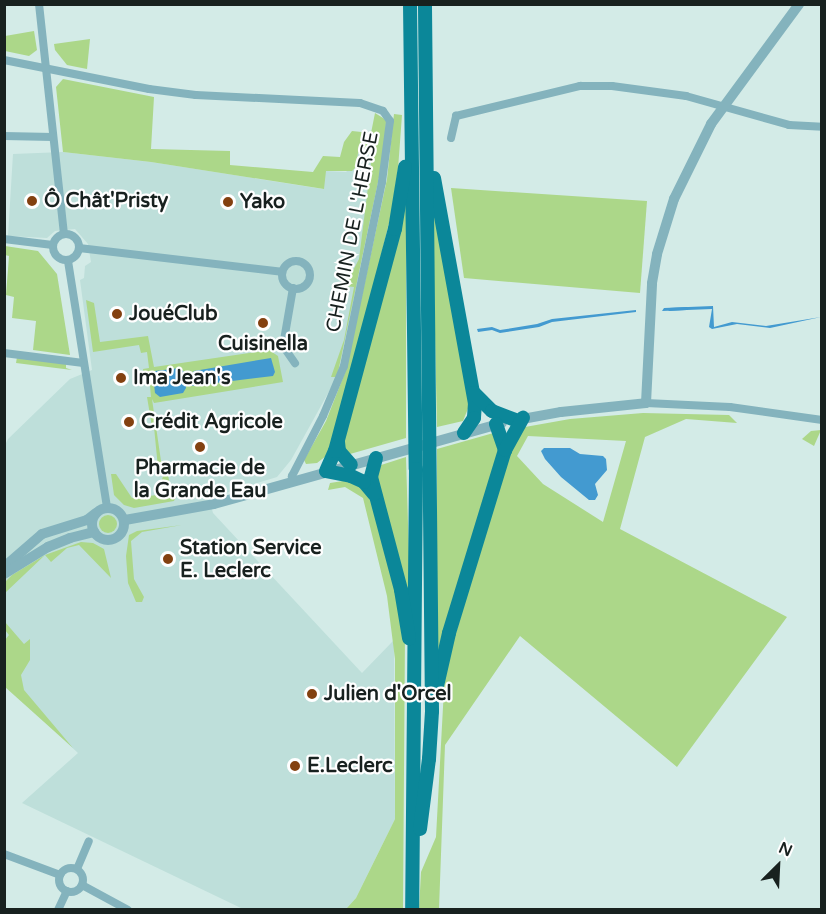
<!DOCTYPE html>
<html>
<head>
<meta charset="utf-8">
<style>
  body { margin:0 }
  #map { position:relative; width:826px; height:914px; overflow:hidden; background:#d3ebe7; font-family:"Varela Round",sans-serif }
  div>[style] { position:absolute }
  .built>* { inset:0; background:#bedfda }
  .green>* { inset:0; background:#acd789 }
  .round { border-radius:50% }
  .water>* { inset:0; background:#439ad0 }
  .stream>* { height:3px; margin:-1.5px; padding:0 1.5px; transform-origin:1.5px; border-radius:1.5px; background:#439ad0 }
  .minor>* { height:8px; margin:-4px; padding:0 4px; transform-origin:4px; border-radius:4px; background:#84b3bd }
  .minor>.ring { margin:-4px; padding:0; box-sizing:content-box; background:none; border:8px solid #84b3bd; border-radius:50% }
  .tertiary>* { height:10px; margin:-5px; padding:0 5px; transform-origin:5px; border-radius:5px; background:#84b3bd }
  .tertiary>.ring { margin:-5px; padding:0; box-sizing:content-box; background:none; border:10px solid #84b3bd; border-radius:50% }
  .primary>* { height:14px; margin:-7px; padding:0 7px; transform-origin:7px; border-radius:7px; background:#0b8799 }
  .dots>* { width:16px; height:16px; translate:-50% -50%; box-sizing:border-box; border:3px solid #fff; border-radius:50% }
  span { translate:-50% -50%; white-space:nowrap; text-align:center; line-height:1.15; -webkit-text-stroke:4.5px #fff; paint-order:stroke }
  .poi-label { font-size:20px; color:#18211f; font-weight:700 }
  .left { translate:0 -50%; text-align:left }
  .street-label { font-size:20px; color:#18211f }
  .frame { position:absolute; inset:0; border:6px solid #18211f; pointer-events:none }
  .north { position:absolute; left:748px; top:836px; width:60px; height:60px; -webkit-text-stroke:4px #fff; paint-order:stroke; rotate:24deg; font-size:16px; font-weight:700; line-height:24px; text-align:center; color:#18211f }
  .north::after { content:''; display:block; margin:auto; width:21px; height:27px; background:#18211f; clip-path:polygon(50% 0,100% 100%,50% 72%,0 100%) }
</style>
</head>
<body>
<div id="map">
  <div class="built">
    <div style="clip-path:polygon(63px 152px,151px 162px,323px 189px,325px 171px,346px 172px,357px 162px,358px 153px,373px 155px,357px 287px,337px 377px,291px 460px,277px 477px,209px 498px,213px 513px,362px 673px,394px 640px,395px 819px,356px 898px,346px 909px,243px 909px,22px 803px,78px 753px,5px 685px,4px 447px,8px 439px,70px 379px,92px 370px,80px 280px,84px 278px,85px 266px,91px 262px,88px 244px,75px 229px,55px 231px,47px 238px,8px 236px,13px 154px)"></div>
  </div>
  <div class="green">
    <div style="clip-path:polygon(34px 31px,37px 50px,29px 56px,5px 51px,5px 36px)"></div>
    <div style="clip-path:polygon(90px 39px,87px 69px,67px 65px,55px 50px,54px 44px)"></div>
    <div style="clip-path:polygon(63px 79px,154px 97px,151px 149px,230px 151px,230px 165px,313px 172px,323px 156px,340px 157px,344px 142px,352px 131px,371px 133px,375px 113px,383px 118px,386px 121px,385px 149px,337px 377px,331px 377px,344px 340px,354px 287px,345px 286px,359px 259px,372px 155px,358px 153px,356px 167px,352px 171px,326px 171px,324px 189px,151px 162px,63px 152px,56px 87px)"></div>
    <div style="clip-path:polygon(394px 114px,402px 115px,398px 169px,391px 215px,351px 378px,333px 441px,326px 456px,317px 463px,306px 464px,304px 460px,326px 421px,346px 370px,387px 179px)"></div>
    <div style="clip-path:polygon(406px 179px,406px 438px,350px 454px,345px 453px,342px 439px)"></div>
    <div style="clip-path:polygon(451px 188px,647px 201px,640px 293px,464px 278px)"></div>
    <div style="clip-path:polygon(432px 194px,471px 401px,463px 421px,437px 427px)"></div>
    <div style="clip-path:polygon(5px 246px,38px 251px,57px 274px,70px 355px,33px 350px,36px 321px,12px 318px,14px 297px,6px 295px,9px 256px,5px 255px)"></div>
    <div style="clip-path:polygon(86px 300px,94px 303px,100px 342px,148px 336px,154px 367px,269px 350px,278px 356px,283px 382px,154px 403px,152px 399px,161px 461px,166px 464px,172px 496px,176px 496px,174px 501px,134px 508px,124px 505px,114px 495px,111px 474px,116px 474px,132px 498px,157px 495px,165px 470px,158px 468px,154px 427px,152px 427px,147px 397px,151px 397px,150px 386px,146px 386px,143px 369px,149px 368px,147px 352px,141px 353px,139px 345px,93px 352px)"></div>
    <div style="clip-path:polygon(17px 357px,66px 364px,66px 368px,72px 370px,16px 363px)"></div>
    <div style="clip-path:polygon(evenodd,643px 413px,729px 415px,737px 423px,686px 419px,645px 437px,620px 529px,787px 617px,677px 767px,520px 636px,445px 745px,439px 909px,419px 910px,421px 872px,436px 837px,445px 670px,510px 449px,525px 427px,570px 419px,643px 413px,528px 436px,626px 441px,603px 522px,543px 484px,517px 456px,528px 436px)"></div>
    <div style="clip-path:polygon(821px 430px,814px 446px,802px 439px,811px 431px)"></div>
    <div style="clip-path:polygon(497px 432px,502px 446px,437px 675px,437px 449px)"></div>
    <div style="clip-path:polygon(406px 457px,411px 625px,375px 482px,378px 466px)"></div>
    <div style="clip-path:polygon(343px 481px,357px 482px,374px 503px,405px 634px,403px 909px,346px 909px,356px 898px,395px 819px,395px 659px,387px 596px,363px 498px,345px 487px,328px 490px,330px 483px)"></div>
    <div class="round" style="left:99px;top:515px;width:18px;height:18px"></div>
    <div style="clip-path:polygon(182px 525px,142px 532px,131px 541px,134px 579px,144px 597px,142px 602px,136px 602px,128px 583px,126px 556px,129px 535px,137px 531px)"></div>
    <div style="clip-path:polygon(81px 542px,93px 543px,104px 549px,111px 578px,79px 545px,67px 548px,51px 562px,45px 555px,5px 593px,5px 582px,12px 575px,45px 555px)"></div>
    <div style="clip-path:polygon(5px 622px,24px 644px,30px 639px,30px 660px,21px 675px,24px 690px,73px 748px,5px 687px,5px 640px,9px 635px,5px 630px)"></div>
  </div>
  <div class="water">
    <div style="clip-path:polygon(713px 306px,714px 327px,732px 322px,766px 326px,821px 317px,770px 328px,737px 324px,712px 329px,709px 327px,712px 309px,662px 311px,664px 308px)"></div>
    <div style="clip-path:polygon(636px 310px,636px 312px,552px 322px,539px 327px,500px 333px,492px 330px,478px 332px,477px 329px,492px 327px,500px 330px,537px 324px,552px 319px)"></div>
    <div style="clip-path:polygon(271px 358px,275px 372px,273px 376px,192px 386px,191px 374px,194px 371px)"></div>
    <div style="clip-path:polygon(180px 368px,184px 372px,186px 388px,183px 393px,160px 397px,155px 393px,153px 375px,155px 371px)"></div>
    <div style="clip-path:polygon(544px 448px,570px 448px,580px 454px,603px 456px,606px 459px,607px 470px,595px 484px,598px 495px,595px 500px,589px 500px,561px 477px,545px 459px,541px 451px)"></div>
  </div>
  <div class="stream">
    <div style="left:669px;top:309px;width:17px;rotate:-3deg"></div>
  </div>
  <div class="minor">
    <div style="left:39px;top:4px;width:231px;rotate:83.8deg"></div>
    <div style="left:4px;top:60px;width:148px;rotate:11.3deg"></div>
    <div style="left:149px;top:89px;width:47px;rotate:7.3deg"></div>
    <div style="left:196px;top:95px;width:164px;rotate:2.8deg"></div>
    <div style="left:360px;top:103px;width:24px;rotate:19deg"></div>
    <div style="left:383px;top:111px;width:12px;rotate:55deg"></div>
    <div style="left:390px;top:121px;width:62px;rotate:97.5deg"></div>
    <div style="left:382px;top:182px;width:188px;rotate:101.7deg"></div>
    <div style="left:344px;top:366px;width:54px;rotate:112.8deg"></div>
    <div style="left:323px;top:416px;width:68px;rotate:117.3deg"></div>
    <div style="left:292px;top:476px;width:6px;rotate:90deg"></div>
    <div style="left:4px;top:136px;width:49px;rotate:1.2deg"></div>
    <div style="left:451px;top:138px;width:23px;rotate:-77deg"></div>
    <div style="left:456px;top:116px;width:128px;rotate:-13.6deg"></div>
    <div style="left:580px;top:86px;width:32px"></div>
    <div style="left:612px;top:86px;width:75px;rotate:7.7deg"></div>
    <div style="left:686px;top:96px;width:107px;rotate:15.7deg"></div>
    <div style="left:789px;top:125px;width:33px;rotate:3deg"></div>
    <div class="ring" style="left:53px;top:234px;width:18px;height:18px"></div>
    <div style="left:4px;top:239px;width:49px;rotate:7deg"></div>
    <div style="left:79px;top:248px;width:204px;rotate:6.7deg"></div>
    <div style="left:68px;top:261px;width:249px;rotate:81deg"></div>
    <div class="ring" style="left:282px;top:261px;width:20px;height:20px"></div>
    <div style="left:293px;top:288px;width:59px;rotate:99.8deg"></div>
    <div style="left:283px;top:346px;width:21px;rotate:55deg"></div>
    <div style="left:4px;top:353px;width:80px;rotate:7.2deg"></div>
    <div style="left:646px;top:403px;width:84px;rotate:2.7deg"></div>
    <div style="left:730px;top:407px;width:93px;rotate:8deg"></div>
    <div style="left:4px;top:854px;width:60px;rotate:20.6deg"></div>
    <div class="ring" style="left:59px;top:868px;width:16px;height:16px"></div>
    <div style="left:77px;top:869px;width:30px;rotate:-67deg"></div>
    <div style="left:82px;top:885px;width:52px;rotate:28.5deg"></div>
    <div style="left:58px;top:910px;width:21px;rotate:-65deg"></div>
  </div>
  <div class="tertiary">
    <div style="left:517px;top:420px;width:45px;rotate:-10.3deg"></div>
    <div style="left:561px;top:412px;width:85px;rotate:-6deg"></div>
    <div style="left:646px;top:403px;width:120px;rotate:-87.1deg"></div>
    <div style="left:652px;top:283px;width:29px;rotate:-80deg"></div>
    <div style="left:657px;top:254px;width:58px;rotate:-72.8deg"></div>
    <div style="left:674px;top:199px;width:84px;rotate:-63.7deg"></div>
    <div style="left:711px;top:124px;width:149px;rotate:-53.7deg"></div>
    <div class="ring" style="left:92px;top:508px;width:22px;height:22px"></div>
    <div style="left:125px;top:520px;width:90px;rotate:-10.2deg"></div>
    <div style="left:214px;top:504px;width:299px;rotate:-15.7deg"></div>
    <div style="left:4px;top:567px;width:50px;rotate:-41deg"></div>
    <div style="left:42px;top:534px;width:47px;rotate:-17.3deg"></div>
    <div style="left:87px;top:520px;width:11px;rotate:-38deg"></div>
    <div style="left:4px;top:574px;width:52px;rotate:-31.5deg"></div>
    <div style="left:48px;top:547px;width:24px;rotate:-22deg"></div>
    <div style="left:70px;top:538px;width:25px;rotate:-14deg"></div>
  </div>
  <div class="primary">
    <div style="left:410px;top:4px;width:465px;rotate:89.3deg"></div>
    <div style="left:416px;top:469px;width:441px;rotate:90.5deg"></div>
    <div style="left:434px;top:178px;width:229px;rotate:79.7deg"></div>
    <div style="left:475px;top:403px;width:15px;rotate:94deg"></div>
    <div style="left:474px;top:418px;width:18px;rotate:124deg"></div>
    <div style="left:474px;top:393px;width:25px;rotate:45deg"></div>
    <div style="left:492px;top:411px;width:26px;rotate:21deg"></div>
    <div style="left:496px;top:424px;width:28px;rotate:71deg"></div>
    <div style="left:338px;top:442px;width:9px;rotate:84deg"></div>
    <div style="left:339px;top:451px;width:18px;rotate:49deg"></div>
    <div style="left:376px;top:458px;width:20px;rotate:105deg"></div>
    <div style="left:371px;top:477px;width:117px;rotate:75.1deg"></div>
    <div style="left:401px;top:590px;width:49px;rotate:80.5deg"></div>
    <div style="left:374px;top:494px;width:16px;rotate:-130deg"></div>
    <div style="left:364px;top:482px;width:14px;rotate:-155deg"></div>
    <div style="left:351px;top:476px;width:25px;rotate:-169deg"></div>
    <div style="left:326px;top:471px;width:22px;rotate:-66deg"></div>
    <div style="left:335px;top:451px;width:230px;rotate:-74.9deg"></div>
    <div style="left:395px;top:229px;width:63px;rotate:-80.8deg"></div>
    <div style="left:437px;top:686px;width:54px;rotate:-77.2deg"></div>
    <div style="left:449px;top:633px;width:191px;rotate:-73deg"></div>
    <div style="left:505px;top:450px;width:37px;rotate:-61deg"></div>
    <div style="left:420px;top:829px;width:71px;rotate:-82.7deg"></div>
    <div style="left:429px;top:759px;width:48px;rotate:-86.4deg"></div>
    <div style="left:432px;top:711px;width:707px;rotate:-90.57deg"></div>
  </div>
  <div class="dots">
    <div style="left:32px;top:201px;background:#834110"></div>
    <div style="left:228px;top:202px;background:#834110"></div>
    <div style="left:117px;top:314px;background:#834110"></div>
    <div style="left:263px;top:323px;background:#834110"></div>
    <div style="left:121px;top:378px;background:#834110"></div>
    <div style="left:129px;top:422px;background:#834110"></div>
    <div style="left:200px;top:447px;background:#834110"></div>
    <div style="left:168px;top:559px;background:#834110"></div>
    <div style="left:312px;top:694px;background:#834110"></div>
    <div style="left:295px;top:766px;background:#834110"></div>
  </div>
  <div class="poi-label">
    <span class="left" style="left:44px;top:201px">Ô Chât'Pristy</span>
    <span class="left" style="left:240px;top:202px">Yako</span>
    <span class="left" style="left:129px;top:314px">JouéClub</span>
    <span style="left:263px;top:344px">Cuisinella</span>
    <span class="left" style="left:133px;top:378px">Ima'Jean's</span>
    <span class="left" style="left:141px;top:422px">Crédit Agricole</span>
    <span style="left:200px;top:480px">Pharmacie de<br>la Grande Eau</span>
    <span class="left" style="left:180px;top:560px">Station Service<br>E. Leclerc</span>
    <span class="left" style="left:324px;top:694px">Julien d'Orcel</span>
    <span class="left" style="left:307px;top:766px">E.Leclerc</span>
  </div>
  <div class="street-label">
    <span style="left:353px;top:232px;rotate:-79deg">CHEMIN DE L'HERSE</span>
  </div>
  <div class="frame"></div>
  <div class="north">N</div>
</div>
</body>
</html>
